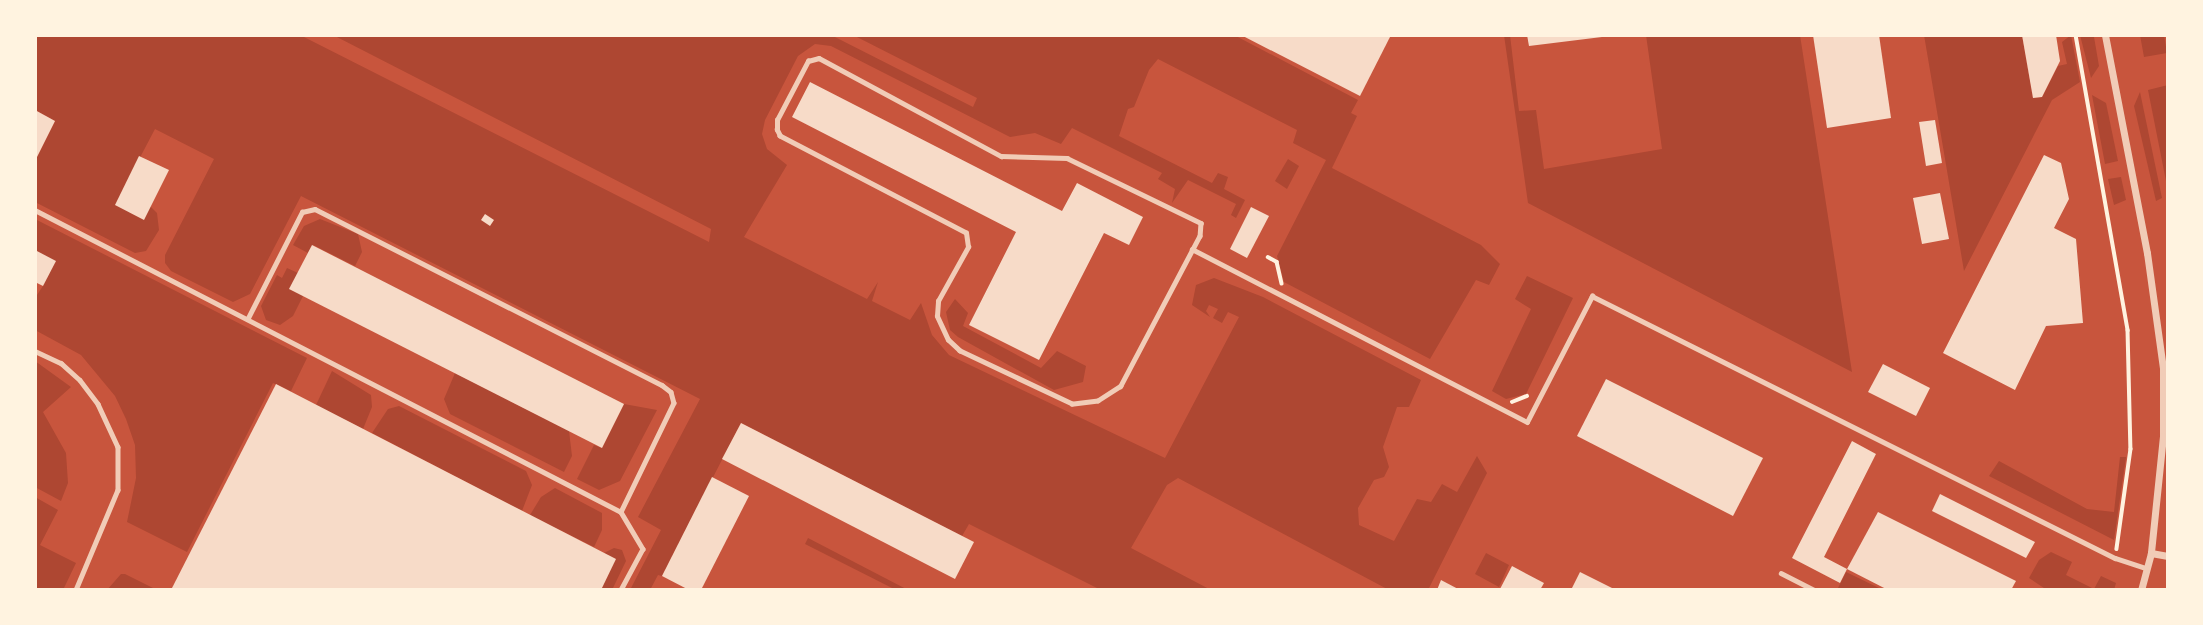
<!DOCTYPE html>
<html>
<head>
<meta charset="utf-8">
<style>
  body { margin:0 }
  #map { position:relative; width:2203px; height:625px; overflow:hidden; background:#c8553d; font-family:Quicksand,sans-serif }
  div>[style] { position:absolute }
  .green>* { inset:0; background:#ae4732 }
  .building>* { inset:0; background:#f7dbc8 }
  .path>* { height:3.5px; margin:-1.75px; padding:0 1.75px; transform-origin:1.75px; border-radius:1.75px; background:#fff3e0 }
  .service>* { height:4.5px; margin:-2.25px; padding:0 2.25px; transform-origin:2.25px; border-radius:2.25px; background:#f1ccb7 }
  .minor>* { height:7px; margin:-3.5px; padding:0 3.5px; transform-origin:3.5px; border-radius:3.5px; background:#f1ccb7 }
  span { translate:-50% -50%; white-space:nowrap; text-align:center; line-height:1.15; -webkit-text-stroke:6px #fff3e0; paint-order:stroke }
  .frame { position:absolute; inset:0; border:37px solid #fff3e0; pointer-events:none }
</style>
</head>
<body>
<div id="map">
  <div class="green">
    <div style="clip-path:polygon(35px 35px,300px 35px,709px 242px,711px 229px,333px 35px,831px 35px,973px 107px,977px 98px,853px 35px,1234px 35px,1358px 100px,1351px 113px,1357px 116px,1332px 168px,1481px 245px,1500px 264px,1489px 285px,1476px 280px,1430px 359px,1284px 282px,1277px 256px,1326px 160px,1293px 143px,1297px 130px,1158px 59px,1149px 70px,1134px 107px,1128px 109px,1119px 136px,1212px 183px,1218px 173px,1228px 177px,1224px 189px,1245px 200px,1236px 218px,1231px 215px,1236px 204px,1188px 180px,1172px 203px,1175px 189px,1158px 179px,1162px 173px,1072px 128px,1061px 144px,1035px 133px,1010px 137px,831px 46px,815px 44px,798px 56px,765px 120px,762px 134px,767px 149px,787px 165px,744px 237px,867px 299px,878px 282px,872px 301px,910px 320px,921px 303px,932px 335px,949px 355px,1165px 458px,1239px 317px,1228px 312px,1222px 323px,1213px 318px,1218px 309px,1209px 305px,1206px 311px,1210px 317px,1192px 305px,1196px 285px,1214px 278px,1263px 297px,1421px 380px,1409px 407px,1397px 407px,1383px 447px,1389px 467px,1384px 477px,1374px 480px,1358px 508px,1359px 525px,1394px 541px,1417px 499px,1431px 502px,1442px 484px,1457px 492px,1477px 456px,1487px 473px,1428px 590px,1389px 590px,1178px 478px,1167px 485px,1131px 548px,1211px 590px,1101px 590px,969px 524px,962px 536px,741px 423px,662px 576px,658px 575px,650px 590px,630px 590px,661px 530px,638px 517px,700px 399px,301px 196px,250px 294px,233px 302px,171px 271px,165px 263px,165px 255px,214px 159px,155px 129px,115px 205px,144px 219px,150px 206px,157px 213px,159px 230px,146px 251px,135px 253px,35px 202px,35px 161px,55px 121px,35px 110px)"></div>
    <div style="clip-path:polygon(1504px 35px,1510px 35px,1519px 111px,1536px 110px,1544px 169px,1662px 149px,1646px 35px,1800px 35px,1852px 372px,1528px 203px)"></div>
    <div style="clip-path:polygon(1924px 35px,2022px 35px,2033px 98px,2042px 97px,2058px 66px,2067px 64px,2062px 42px,2071px 35px,2080px 82px,2052px 100px,1964px 271px)"></div>
    <div style="clip-path:polygon(2080px 35px,2094px 37px,2099px 66px,2091px 78px)"></div>
    <div style="clip-path:polygon(2140px 35px,2164px 35px,2167px 53px,2144px 57px)"></div>
    <div style="clip-path:polygon(2168px 85px,2168px 191px,2148px 90px)"></div>
    <div style="clip-path:polygon(2140px 92px,2162px 198px,2156px 201px,2134px 106px)"></div>
    <div style="clip-path:polygon(2092px 95px,2106px 103px,2118px 161px,2105px 164px)"></div>
    <div style="clip-path:polygon(1288px 159px,1299px 166px,1287px 189px,1275px 181px)"></div>
    <div style="clip-path:polygon(2121px 177px,2126px 200px,2114px 205px,2108px 179px)"></div>
    <div style="clip-path:polygon(35px 219px,307px 358px,291px 391px,273px 383px,187px 552px,127px 522px,136px 478px,135px 445px,126px 419px,115px 396px,81px 355px,35px 330px,35px 298px,43px 286px,35px 250px)"></div>
    <div style="clip-path:polygon(320px 219px,358px 234px,362px 252px,355px 266px,313px 245px,308px 253px,293px 245px,304px 226px)"></div>
    <div style="clip-path:polygon(287px 268px,298px 273px,303px 296px,293px 316px,280px 325px,266px 320px,261px 306px,277px 275px,282px 278px)"></div>
    <div style="clip-path:polygon(1527px 276px,1573px 298px,1526px 394px,1506px 399px,1492px 391px,1531px 309px,1515px 299px)"></div>
    <div style="clip-path:polygon(955px 299px,968px 313px,963px 326px,1041px 368px,1057px 351px,1086px 366px,1083px 382px,1054px 390px,958px 337px,950px 330px,946px 312px)"></div>
    <div style="clip-path:polygon(35px 361px,71px 387px,43px 412px,66px 453px,68px 483px,61px 501px,35px 487px)"></div>
    <div style="clip-path:polygon(332px 371px,371px 395px,372px 407px,363px 429px,316px 405px)"></div>
    <div style="clip-path:polygon(455px 373px,569px 431px,572px 456px,564px 472px,450px 414px,444px 399px)"></div>
    <div style="clip-path:polygon(624px 404px,657px 410px,620px 481px,599px 490px,577px 479px,594px 445px,602px 448px)"></div>
    <div style="clip-path:polygon(399px 406px,526px 471px,532px 485px,522px 511px,372px 433px,388px 409px)"></div>
    <div style="clip-path:polygon(2120px 457px,2126px 457px,2114px 540px,1989px 476px,1999px 461px,2087px 509px,2114px 512px)"></div>
    <div style="clip-path:polygon(555px 488px,602px 513px,602px 530px,594px 547px,530px 515px,541px 497px)"></div>
    <div style="clip-path:polygon(35px 497px,58px 510px,40px 545px,76px 563px,63px 590px,35px 590px)"></div>
    <div style="clip-path:polygon(808px 538px,908px 590px,896px 590px,805px 544px)"></div>
    <div style="clip-path:polygon(614px 548px,622px 550px,626px 561px,612px 590px,601px 590px,615px 559px,604px 553px)"></div>
    <div style="clip-path:polygon(2051px 552px,2072px 562px,2066px 575px,2094px 589px,2101px 576px,2116px 583px,2114px 590px,2047px 590px,2029px 578px,2039px 560px)"></div>
    <div style="clip-path:polygon(1486px 553px,1509px 565px,1499px 587px,1475px 574px)"></div>
    <div style="clip-path:polygon(1846px 572px,1879px 588px,1878px 590px,1837px 590px)"></div>
    <div style="clip-path:polygon(121px 574px,125px 574px,157px 590px,107px 590px)"></div>
  </div>
  <div class="building">
    <div style="clip-path:polygon(1241px 35px,1391px 35px,1360px 96px)"></div>
    <div style="clip-path:polygon(1527px 35px,1602px 35px,1602px 37px,1529px 46px)"></div>
    <div style="clip-path:polygon(1813px 35px,1879px 35px,1891px 118px,1827px 128px)"></div>
    <div style="clip-path:polygon(2022px 35px,2056px 35px,2060px 61px,2042px 97px,2033px 98px)"></div>
    <div style="clip-path:polygon(810px 82px,1062px 211px,1077px 183px,1143px 217px,1129px 245px,1104px 233px,1039px 360px,969px 325px,1016px 232px,792px 117px)"></div>
    <div style="clip-path:polygon(35px 110px,55px 121px,35px 161px)"></div>
    <div style="clip-path:polygon(1935px 120px,1942px 163px,1926px 166px,1919px 122px)"></div>
    <div style="clip-path:polygon(2044px 155px,2061px 163px,2069px 199px,2054px 228px,2076px 239px,2083px 323px,2046px 326px,2015px 390px,1943px 353px)"></div>
    <div style="clip-path:polygon(139px 156px,169px 170px,144px 220px,115px 205px)"></div>
    <div style="clip-path:polygon(1940px 193px,1949px 239px,1922px 244px,1913px 198px)"></div>
    <div style="clip-path:polygon(1251px 207px,1269px 216px,1247px 258px,1230px 249px)"></div>
    <div style="clip-path:polygon(485px 214px,494px 220px,490px 226px,481px 220px)"></div>
    <div style="clip-path:polygon(312px 245px,624px 404px,602px 448px,289px 289px)"></div>
    <div style="clip-path:polygon(35px 250px,56px 261px,43px 286px,35px 282px)"></div>
    <div style="clip-path:polygon(1883px 364px,1930px 388px,1916px 416px,1868px 392px)"></div>
    <div style="clip-path:polygon(1606px 379px,1763px 458px,1733px 516px,1577px 436px)"></div>
    <div style="clip-path:polygon(276px 384px,616px 559px,601px 590px,171px 590px)"></div>
    <div style="clip-path:polygon(741px 423px,974px 542px,955px 579px,722px 459px)"></div>
    <div style="clip-path:polygon(1852px 441px,1876px 454px,1824px 557px,1847px 569px,1840px 583px,1792px 558px)"></div>
    <div style="clip-path:polygon(712px 477px,749px 496px,701px 590px,689px 590px,662px 576px)"></div>
    <div style="clip-path:polygon(1940px 494px,2035px 542px,2026px 558px,1932px 511px)"></div>
    <div style="clip-path:polygon(1878px 512px,2016px 581px,2011px 590px,1888px 590px,1847px 569px)"></div>
    <div style="clip-path:polygon(1512px 566px,1544px 583px,1540px 590px,1500px 589px)"></div>
    <div style="clip-path:polygon(1580px 572px,1616px 590px,1571px 590px)"></div>
    <div style="clip-path:polygon(1441px 580px,1460px 590px,1437px 590px)"></div>
  </div>
  <div class="path">
    <div style="left:2076px;top:35px;width:300px;rotate:80deg"></div>
    <div style="left:2128px;top:330px;width:119px;rotate:88.6deg"></div>
    <div style="left:2131px;top:449px;width:101px;rotate:98deg"></div>
    <div style="left:1268px;top:257px;width:10px;rotate:29deg"></div>
    <div style="left:1277px;top:262px;width:22px;rotate:77deg"></div>
    <div style="left:1512px;top:402px;width:16px;rotate:-22deg"></div>
  </div>
  <div class="service">
    <div style="left:819px;top:58px;width:207px;rotate:28.3deg"></div>
    <div style="left:1001px;top:156px;width:66px;rotate:1.7deg"></div>
    <div style="left:1067px;top:158px;width:149px;rotate:25.9deg"></div>
    <div style="left:1201px;top:223px;width:13px;rotate:94deg"></div>
    <div style="left:1200px;top:236px;width:170px;rotate:117.8deg"></div>
    <div style="left:1121px;top:386px;width:27px;rotate:147deg"></div>
    <div style="left:1098px;top:401px;width:26px;rotate:173deg"></div>
    <div style="left:1072px;top:404px;width:124px;rotate:-154.7deg"></div>
    <div style="left:960px;top:351px;width:16px;rotate:-137deg"></div>
    <div style="left:948px;top:340px;width:26px;rotate:-115deg"></div>
    <div style="left:937px;top:316px;width:15px;rotate:-86deg"></div>
    <div style="left:938px;top:301px;width:62px;rotate:-60.9deg"></div>
    <div style="left:968px;top:247px;width:14px;rotate:-98deg"></div>
    <div style="left:966px;top:233px;width:210px;rotate:-152.5deg"></div>
    <div style="left:780px;top:136px;width:7px;rotate:-117deg"></div>
    <div style="left:777px;top:130px;width:10px;rotate:-90deg"></div>
    <div style="left:777px;top:120px;width:67px;rotate:-62.3deg"></div>
    <div style="left:808px;top:61px;width:11px;rotate:-15deg"></div>
    <div style="left:35px;top:210px;width:659px;rotate:27.26deg"></div>
    <div style="left:621px;top:512px;width:43px;rotate:59.3deg"></div>
    <div style="left:643px;top:549px;width:47px;rotate:118.2deg"></div>
    <div style="left:1192px;top:249px;width:377px;rotate:27.3deg"></div>
    <div style="left:1527px;top:422px;width:142px;rotate:-62.7deg"></div>
    <div style="left:1592px;top:296px;width:585px;rotate:26.61deg"></div>
    <div style="left:2115px;top:558px;width:33px;rotate:18deg"></div>
    <div style="left:248px;top:318px;width:119px;rotate:-63deg"></div>
    <div style="left:302px;top:212px;width:13px;rotate:-13deg"></div>
    <div style="left:315px;top:209px;width:389px;rotate:26.9deg"></div>
    <div style="left:662px;top:385px;width:11px;rotate:38deg"></div>
    <div style="left:671px;top:392px;width:11px;rotate:75deg"></div>
    <div style="left:674px;top:403px;width:121px;rotate:115.9deg"></div>
    <div style="left:35px;top:351px;width:29px;rotate:25deg"></div>
    <div style="left:61px;top:363px;width:25px;rotate:42deg"></div>
    <div style="left:80px;top:380px;width:30px;rotate:53deg"></div>
    <div style="left:98px;top:404px;width:47px;rotate:65.1deg"></div>
    <div style="left:118px;top:447px;width:43px;rotate:90deg"></div>
    <div style="left:118px;top:490px;width:108px;rotate:112.8deg"></div>
    <div style="left:1781px;top:573px;width:38px;rotate:27deg"></div>
  </div>
  <div class="minor">
    <div style="left:2105px;top:35px;width:222px;rotate:79.1deg"></div>
    <div style="left:2147px;top:253px;width:117px;rotate:82.1deg"></div>
    <div style="left:2163px;top:369px;width:67px;rotate:90deg"></div>
    <div style="left:2163px;top:436px;width:118px;rotate:95.9deg"></div>
    <div style="left:2151px;top:553px;width:38px;rotate:105deg"></div>
    <div style="left:2151px;top:553px;width:17px;rotate:10deg"></div>
  </div>
  <div class="frame"></div>
</div>
</body>
</html>
